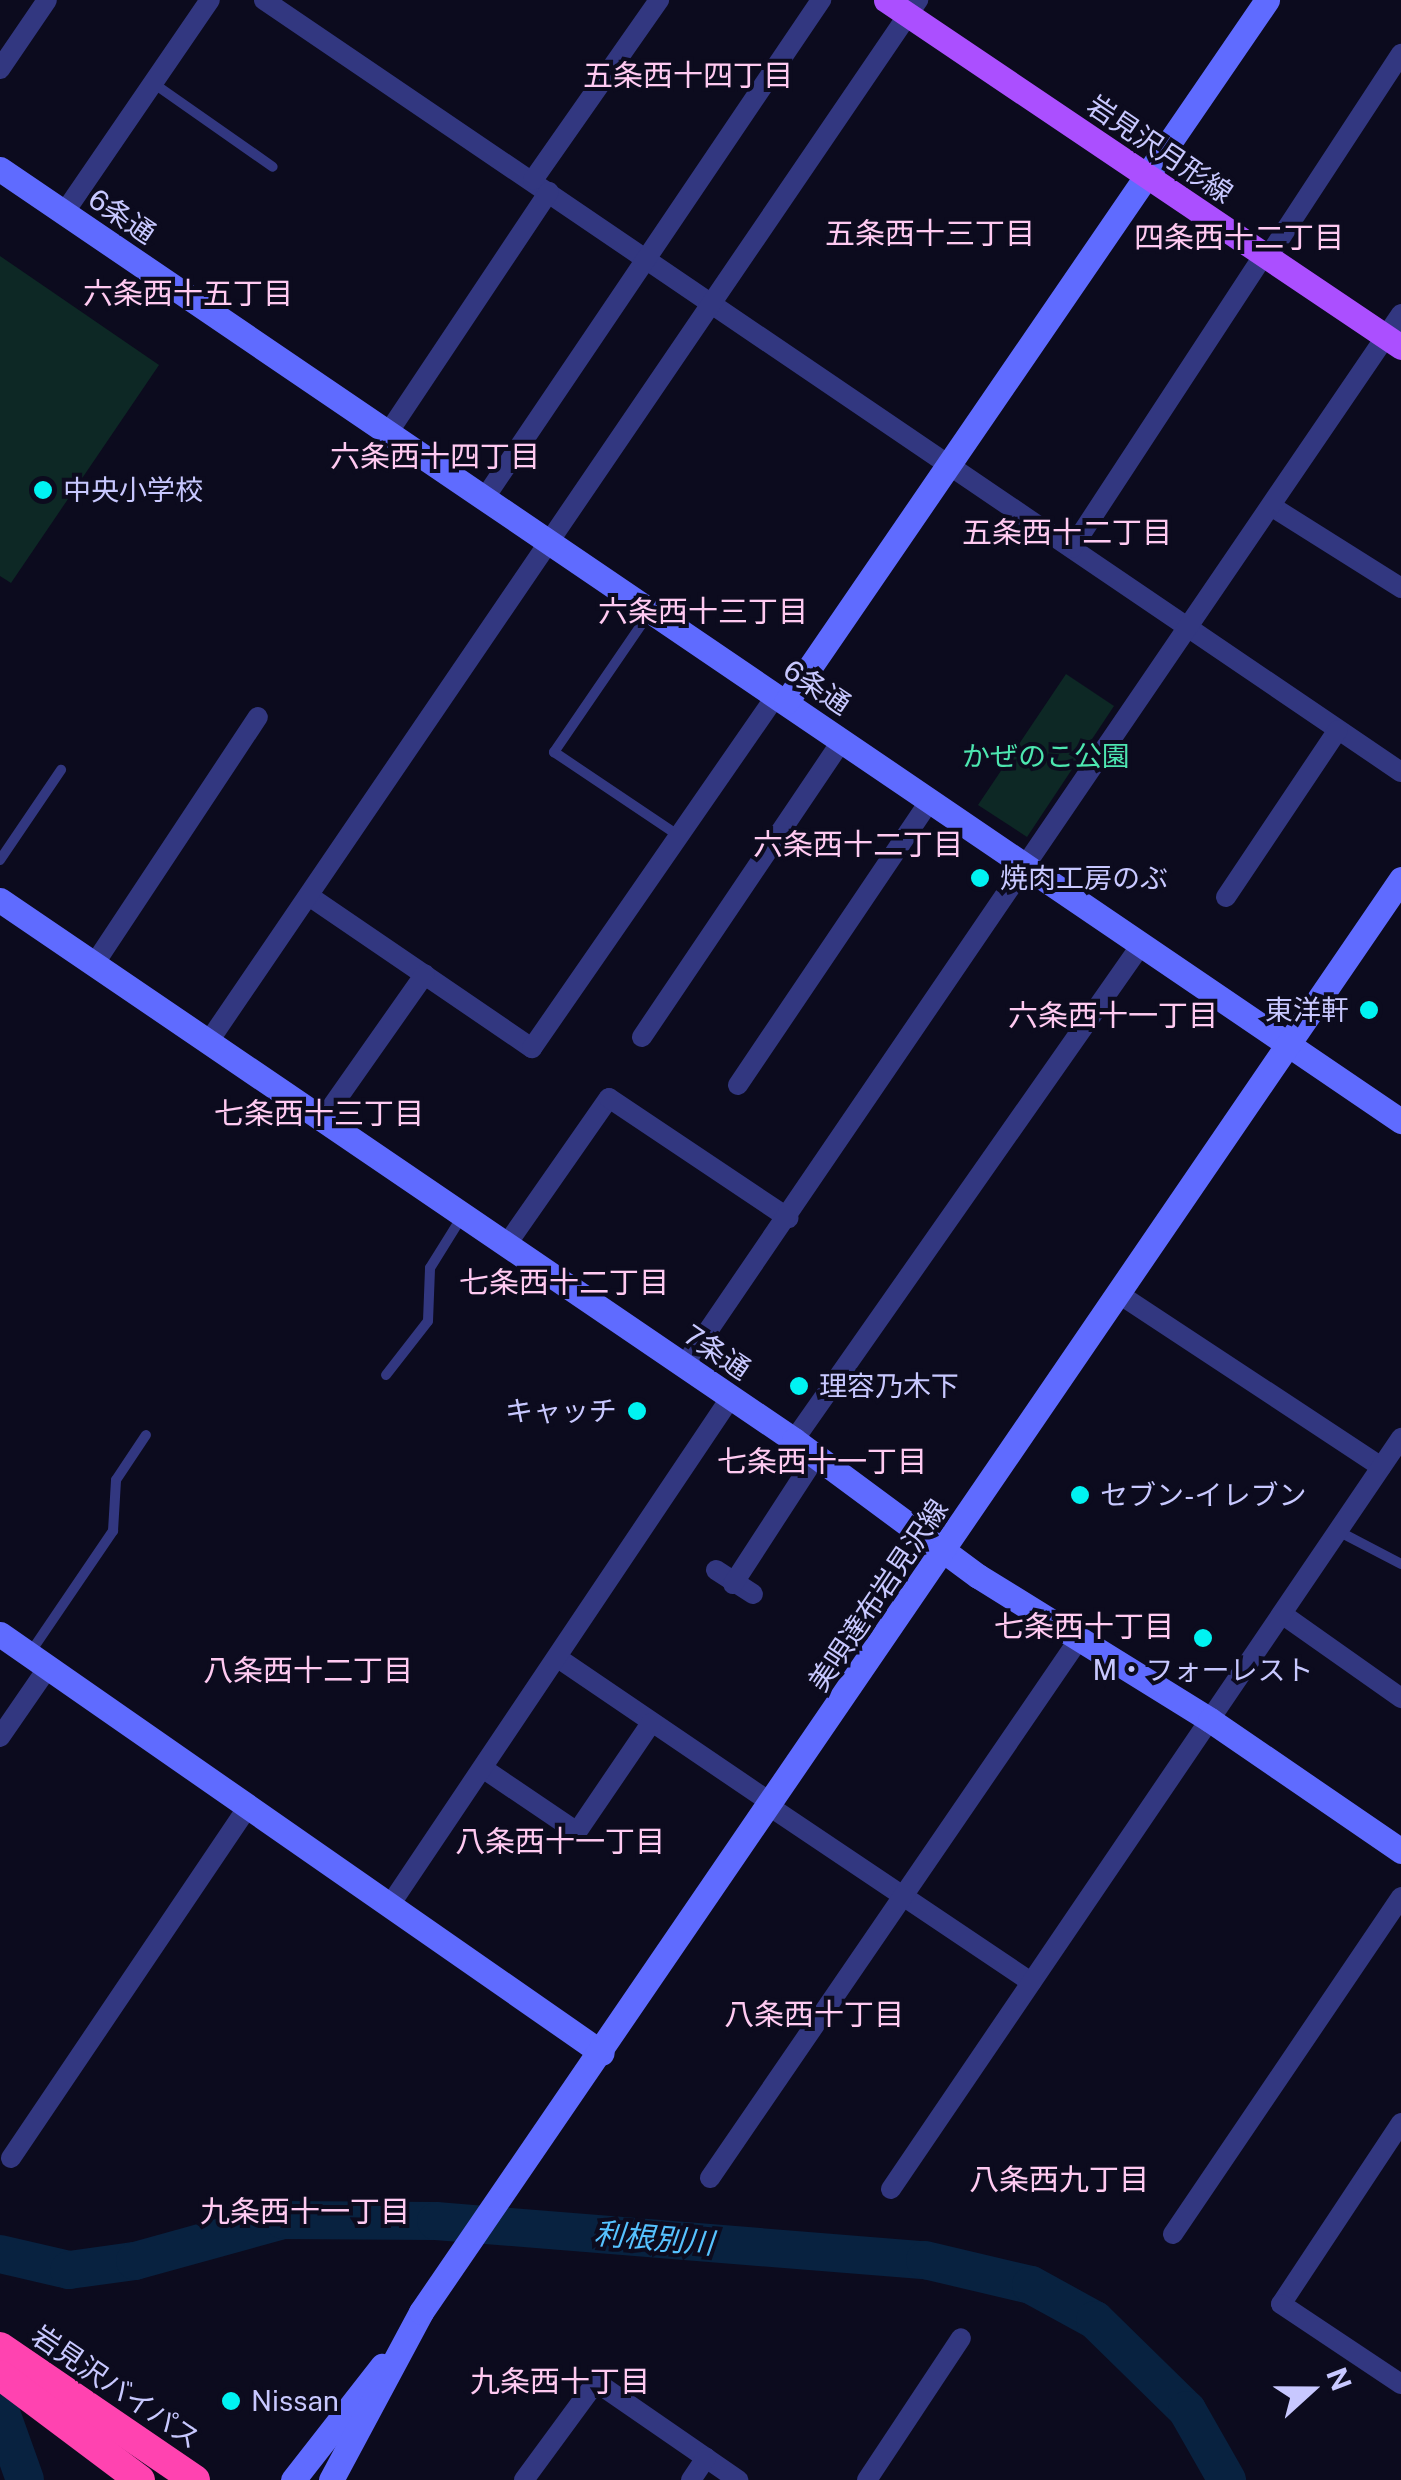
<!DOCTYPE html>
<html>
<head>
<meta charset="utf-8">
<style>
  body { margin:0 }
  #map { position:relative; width:1401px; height:2480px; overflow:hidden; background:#0c0b1e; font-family:"Public Sans","Noto Sans JP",sans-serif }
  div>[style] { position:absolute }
  .green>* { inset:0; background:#0d2825 }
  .river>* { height:38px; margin:-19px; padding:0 19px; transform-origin:19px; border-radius:19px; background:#082240 }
  .lane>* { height:10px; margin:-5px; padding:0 5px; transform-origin:5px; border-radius:5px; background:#323780 }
  .street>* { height:20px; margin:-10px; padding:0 10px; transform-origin:10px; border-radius:10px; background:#323780 }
  .secondary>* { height:25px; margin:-12.5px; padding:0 12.5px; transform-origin:12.5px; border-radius:12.5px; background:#5f6bff }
  .primary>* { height:25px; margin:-12.5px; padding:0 12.5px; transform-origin:12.5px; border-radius:12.5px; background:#ab4fff }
  .highway>* { height:30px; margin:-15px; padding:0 15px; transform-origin:15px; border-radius:15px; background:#ff43b0 }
  .dots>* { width:28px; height:28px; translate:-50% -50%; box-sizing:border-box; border:5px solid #0c0b1e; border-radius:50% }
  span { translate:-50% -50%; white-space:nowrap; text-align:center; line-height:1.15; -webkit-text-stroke:8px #0c0b1e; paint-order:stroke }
  .street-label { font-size:28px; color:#c8c8ff }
  .poi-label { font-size:28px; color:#c8c8ff }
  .left { translate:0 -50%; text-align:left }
  .right { translate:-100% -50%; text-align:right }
  .park-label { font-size:28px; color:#4de6b0 }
  .neighbourhood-label { font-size:30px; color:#ffcaf1 }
  .water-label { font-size:30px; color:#56c2ff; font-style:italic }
  .north { position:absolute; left:1261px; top:2340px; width:100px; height:100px; -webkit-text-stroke:8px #0c0b1e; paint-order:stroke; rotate:69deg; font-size:28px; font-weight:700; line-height:40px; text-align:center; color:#c8c8ff }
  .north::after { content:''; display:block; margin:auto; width:35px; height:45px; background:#c8c8ff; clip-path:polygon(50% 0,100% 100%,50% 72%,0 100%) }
</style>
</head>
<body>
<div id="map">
  <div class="green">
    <div style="clip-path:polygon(0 256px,159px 365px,11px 583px,0 576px)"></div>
    <div style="clip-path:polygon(1066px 674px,1114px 706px,1027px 837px,978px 805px)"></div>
  </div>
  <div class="river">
    <div style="left:0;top:2254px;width:71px;rotate:13.1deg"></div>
    <div style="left:69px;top:2270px;width:67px;rotate:-7.8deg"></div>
    <div style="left:135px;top:2261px;width:154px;rotate:-15.5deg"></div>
    <div style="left:283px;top:2220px;width:153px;rotate:0.4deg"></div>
    <div style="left:436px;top:2221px;width:491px;rotate:4.6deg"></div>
    <div style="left:925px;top:2260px;width:109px;rotate:13.3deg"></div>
    <div style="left:1031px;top:2285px;width:73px;rotate:28.7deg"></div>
    <div style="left:1095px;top:2320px;width:129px;rotate:44.4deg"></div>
    <div style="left:1187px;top:2410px;width:81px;rotate:60.3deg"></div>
    <div style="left:0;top:2410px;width:74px;rotate:70.3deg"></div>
  </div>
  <div class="lane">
    <div style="left:153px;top:83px;width:146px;rotate:35deg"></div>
    <div style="left:650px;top:612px;width:170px;rotate:124.4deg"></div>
    <div style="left:554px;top:752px;width:151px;rotate:33.9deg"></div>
    <div style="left:0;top:860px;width:109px;rotate:-55.9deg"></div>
    <div style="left:386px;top:1375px;width:68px;rotate:-52.1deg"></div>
    <div style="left:428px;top:1321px;width:53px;rotate:-87.8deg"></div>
    <div style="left:430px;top:1268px;width:62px;rotate:-58.1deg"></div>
    <div style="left:1338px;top:1531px;width:71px;rotate:27.6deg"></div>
    <div style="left:30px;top:1653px;width:148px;rotate:-55.8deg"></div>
    <div style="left:113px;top:1531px;width:51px;rotate:-86.6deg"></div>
    <div style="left:116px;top:1480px;width:54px;rotate:-56.3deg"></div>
  </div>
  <div class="street">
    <div style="left:264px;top:0;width:1374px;rotate:34.18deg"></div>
    <div style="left:0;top:69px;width:83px;rotate:-55.7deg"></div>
    <div style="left:533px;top:180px;width:220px;rotate:-55deg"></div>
    <div style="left:64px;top:213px;width:258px;rotate:-55.6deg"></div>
    <div style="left:1268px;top:257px;width:243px;rotate:-56.8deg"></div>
    <div style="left:388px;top:433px;width:290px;rotate:-56.3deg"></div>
    <div style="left:486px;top:496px;width:599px;rotate:-55.96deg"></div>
    <div style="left:1271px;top:506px;width:154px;rotate:32.2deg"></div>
    <div style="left:1072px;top:548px;width:350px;rotate:-56.8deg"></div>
    <div style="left:309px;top:896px;width:270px;rotate:34.3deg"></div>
    <div style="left:532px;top:1048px;width:429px;rotate:-55.3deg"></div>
    <div style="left:1226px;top:897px;width:201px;rotate:-56.2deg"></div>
    <div style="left:95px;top:963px;width:295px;rotate:-56.5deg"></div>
    <div style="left:642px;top:1037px;width:358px;rotate:-56deg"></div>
    <div style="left:209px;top:1041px;width:1260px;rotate:-55.74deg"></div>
    <div style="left:738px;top:1085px;width:344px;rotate:-56deg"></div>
    <div style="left:323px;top:1119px;width:177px;rotate:-54.9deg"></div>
    <div style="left:507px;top:1244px;width:178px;rotate:-55.1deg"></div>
    <div style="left:609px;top:1098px;width:216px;rotate:33.8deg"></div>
    <div style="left:1119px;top:1294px;width:314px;rotate:33.4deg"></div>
    <div style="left:684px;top:1366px;width:1273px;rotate:-55.72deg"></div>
    <div style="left:794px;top:1440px;width:605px;rotate:-54.97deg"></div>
    <div style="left:716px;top:1570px;width:44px;rotate:33deg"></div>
    <div style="left:733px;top:1584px;width:153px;rotate:-57deg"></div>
    <div style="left:1282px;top:1614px;width:146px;rotate:35.2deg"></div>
    <div style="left:558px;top:1658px;width:258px;rotate:34.2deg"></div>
    <div style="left:0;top:1737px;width:86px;rotate:-55.4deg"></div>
    <div style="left:484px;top:1769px;width:112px;rotate:34.1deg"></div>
    <div style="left:577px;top:1832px;width:132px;rotate:-55.8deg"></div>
    <div style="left:769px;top:1806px;width:316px;rotate:33.9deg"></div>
    <div style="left:390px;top:1905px;width:612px;rotate:-56.13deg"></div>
    <div style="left:1401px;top:2123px;width:217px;rotate:123.5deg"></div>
    <div style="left:1281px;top:2304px;width:144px;rotate:33.7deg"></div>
    <div style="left:11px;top:2158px;width:426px;rotate:-56deg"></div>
    <div style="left:710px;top:2178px;width:650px;rotate:-55.6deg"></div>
    <div style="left:891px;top:2189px;width:908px;rotate:-55.82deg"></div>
    <div style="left:1173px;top:2234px;width:407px;rotate:-55.9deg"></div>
    <div style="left:524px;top:2480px;width:122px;rotate:-53.7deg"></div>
    <div style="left:596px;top:2382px;width:173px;rotate:34.6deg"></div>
    <div style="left:691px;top:2480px;width:27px;rotate:-56deg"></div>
    <div style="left:867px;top:2480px;width:170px;rotate:-56.5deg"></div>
  </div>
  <div class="secondary">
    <div style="left:0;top:169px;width:1694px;rotate:34.2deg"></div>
    <div style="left:786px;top:702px;width:851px;rotate:-55.58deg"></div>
    <div style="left:0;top:900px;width:960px;rotate:34.22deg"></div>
    <div style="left:794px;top:1440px;width:229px;rotate:36.5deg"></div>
    <div style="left:978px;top:1576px;width:273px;rotate:31.8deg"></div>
    <div style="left:1210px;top:1720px;width:232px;rotate:34.4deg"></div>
    <div style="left:0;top:1634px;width:733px;rotate:34.84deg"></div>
    <div style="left:293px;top:2480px;width:145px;rotate:-52deg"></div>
    <div style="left:331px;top:2480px;width:191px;rotate:-61.8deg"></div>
    <div style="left:421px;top:2312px;width:1736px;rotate:-55.63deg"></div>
  </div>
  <div class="primary">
    <div style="left:886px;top:0;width:621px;rotate:33.97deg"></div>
  </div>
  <div class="highway">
    <div style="left:0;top:2347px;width:236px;rotate:34.3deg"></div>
    <div style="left:0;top:2375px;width:175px;rotate:36.9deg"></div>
  </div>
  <div class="dots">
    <div style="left:43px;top:490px;background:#00f3f2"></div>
    <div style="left:980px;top:878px;background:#00f3f2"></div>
    <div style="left:1369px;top:1010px;background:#00f3f2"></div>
    <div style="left:799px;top:1386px;background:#00f3f2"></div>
    <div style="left:637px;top:1411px;background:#00f3f2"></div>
    <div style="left:1080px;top:1495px;background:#00f3f2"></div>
    <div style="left:1203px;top:1638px;background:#00f3f2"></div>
    <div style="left:231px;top:2401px;background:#00f3f2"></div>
  </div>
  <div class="street-label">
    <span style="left:1160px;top:149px;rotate:34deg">岩見沢月形線</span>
    <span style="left:122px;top:216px;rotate:34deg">6条通</span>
    <span style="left:817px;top:687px;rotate:34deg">6条通</span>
    <span style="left:717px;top:1352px;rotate:34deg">7条通</span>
    <span style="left:878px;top:1595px;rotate:-56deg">美唄達布岩見沢線</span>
    <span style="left:116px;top:2387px;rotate:34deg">岩見沢バイパス</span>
  </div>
  <div class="poi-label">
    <span class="left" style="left:63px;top:490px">中央小学校</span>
    <span class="left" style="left:1000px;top:878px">焼肉工房のぶ</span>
    <span class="right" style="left:1349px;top:1010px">東洋軒</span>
    <span class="left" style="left:819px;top:1386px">理容乃木下</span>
    <span class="right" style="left:617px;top:1411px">キャッチ</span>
    <span class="left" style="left:1100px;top:1495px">セブン-イレブン</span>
    <span style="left:1203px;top:1670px">M・フォーレスト</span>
    <span class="left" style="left:251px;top:2401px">Nissan</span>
  </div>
  <div class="park-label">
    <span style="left:1046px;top:756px">かぜのこ公園</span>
  </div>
  <div class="neighbourhood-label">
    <span style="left:688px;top:75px">五条西十四丁目</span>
    <span style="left:930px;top:233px">五条西十三丁目</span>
    <span style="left:1239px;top:237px">四条西十二丁目</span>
    <span style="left:188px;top:293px">六条西十五丁目</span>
    <span style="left:435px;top:456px">六条西十四丁目</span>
    <span style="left:1067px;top:532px">五条西十二丁目</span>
    <span style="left:703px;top:611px">六条西十三丁目</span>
    <span style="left:858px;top:844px">六条西十二丁目</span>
    <span style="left:1113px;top:1015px">六条西十一丁目</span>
    <span style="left:319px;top:1113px">七条西十三丁目</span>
    <span style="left:564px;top:1282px">七条西十二丁目</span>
    <span style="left:822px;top:1461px">七条西十一丁目</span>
    <span style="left:1084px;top:1626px">七条西十丁目</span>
    <span style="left:308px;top:1670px">八条西十二丁目</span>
    <span style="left:560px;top:1841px">八条西十一丁目</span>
    <span style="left:814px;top:2014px">八条西十丁目</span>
    <span style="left:1059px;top:2179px">八条西九丁目</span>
    <span style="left:305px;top:2211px">九条西十一丁目</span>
    <span style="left:560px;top:2381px">九条西十丁目</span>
  </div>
  <div class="water-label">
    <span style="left:654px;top:2238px;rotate:5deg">利根別川</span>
  </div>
  <div class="north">N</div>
</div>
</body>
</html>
